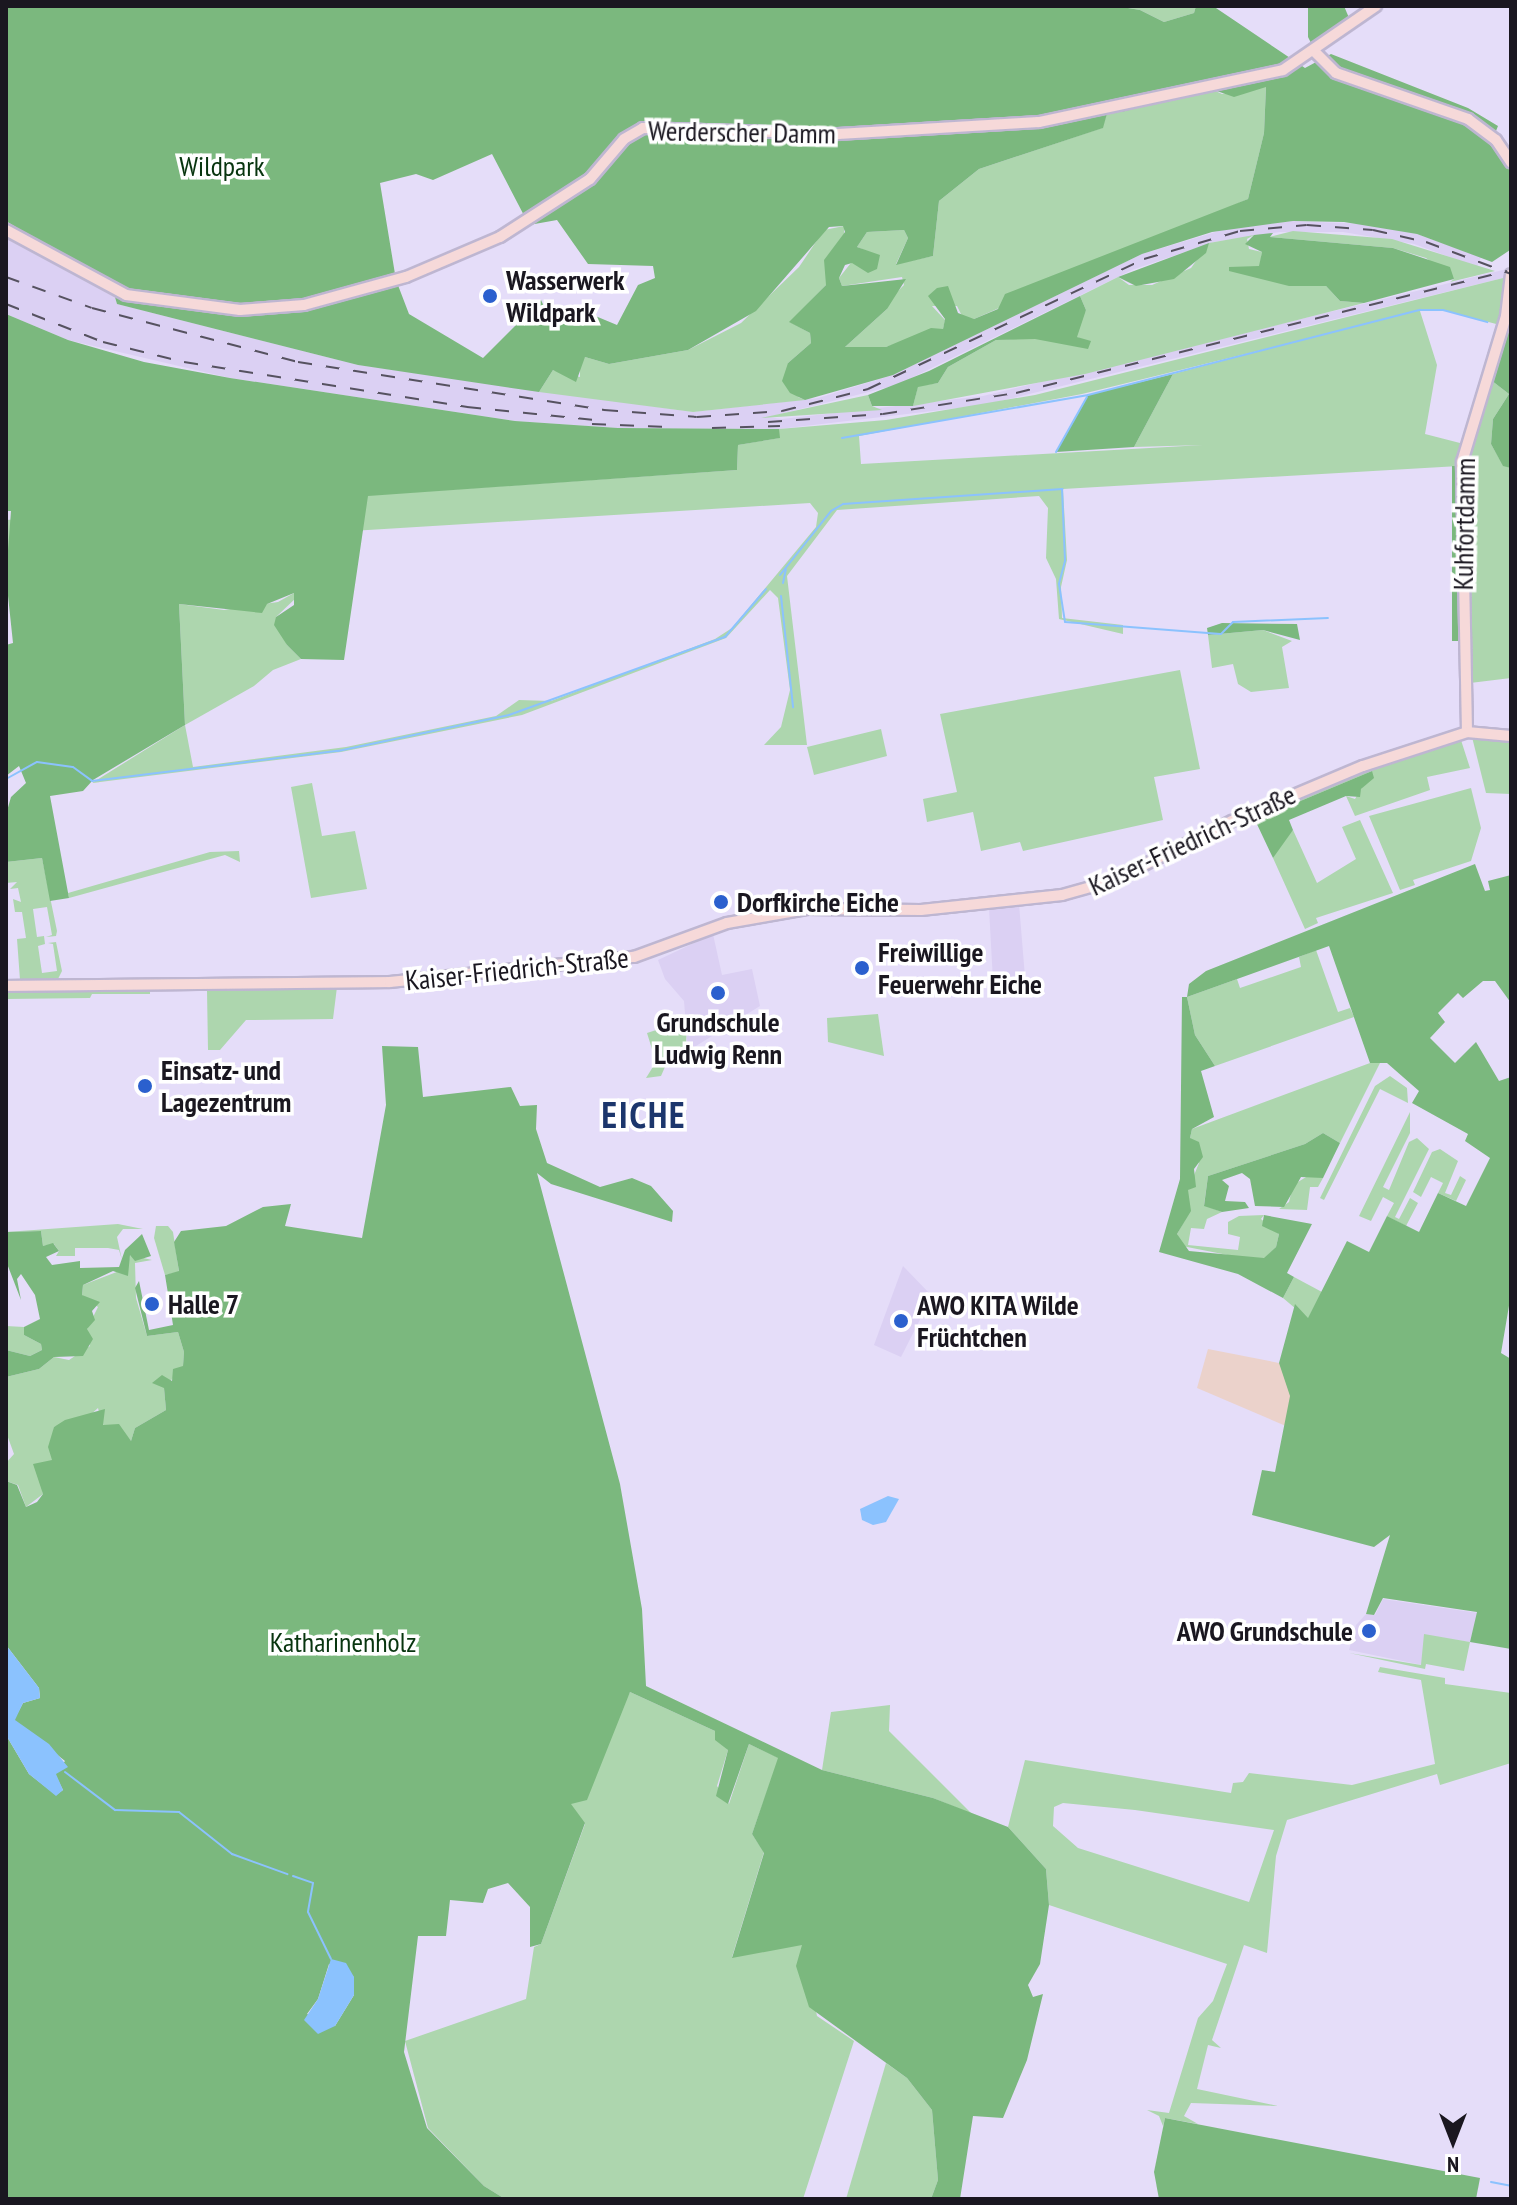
<!DOCTYPE html>
<html>
<head>
<meta charset="utf-8">
<style>
  body { margin:0 }
  #map { position:relative; width:1517px; height:2205px; overflow:hidden; background:#e5ddf9; font-family:"PT Sans Narrow",sans-serif }
  div>[style] { position:absolute }
  .built>* { inset:0; background:#dbd0f3 }
  .industrial>* { inset:0; background:#ebd2cb }
  .green>* { inset:0; background:#add6ae }
  .forest>* { inset:0; background:#7bb87e }
  .water>* { inset:0; background:#8bc2fe }
  .stream>* { height:2px; margin:-1px; padding:0 1px; transform-origin:1px; border-radius:1px; background:#8bc2fe }
  .roads { filter:drop-shadow(2px 0 #beb6d1) drop-shadow(-2px 0 #beb6d1) drop-shadow(0 2px #beb6d1) drop-shadow(0 -2px #beb6d1) }
  .secondary>* { height:10px; margin:-5px; padding:0 5px; transform-origin:5px; border-radius:5px; background:#f6d9d9 }
  .rail>* { height:2px; margin-top:-1px; transform-origin:0; background:repeating-linear-gradient(90deg,#565260 0 14px,transparent 0 28px) }
  .dots>* { width:22px; height:22px; translate:-50% -50%; box-sizing:border-box; border:4px solid #fff; border-radius:50% }
  span { translate:-50% -50%; white-space:nowrap; text-align:center; line-height:1.15; -webkit-text-stroke:7px #fff; paint-order:stroke }
  .street-label { font-size:28px; color:#1a1720 }
  .park-label { font-size:28px; color:#08350f }
  .poi-label { font-size:28px; color:#1a1720; font-weight:700 }
  .left { translate:0 -50%; text-align:left }
  .right { translate:-100% -50%; text-align:right }
  .district-label { font-size:36px; color:#1c366c; font-weight:700; letter-spacing:2px }
  .frame { position:absolute; inset:0; border:8px solid #1a1720; pointer-events:none }
  .north { position:absolute; left:1413px; top:2101px; width:80px; height:80px; -webkit-text-stroke:6px #fff; paint-order:stroke; rotate:180deg; font-size:22px; font-weight:700; line-height:32px; text-align:center; color:#1a1720 }
  .north::after { content:''; display:block; margin:auto; width:28px; height:36px; background:#1a1720; clip-path:polygon(50% 0,100% 100%,50% 72%,0 100%) }
</style>
</head>
<body>
<div id="map">
  <div class="built">
    <div style="clip-path:polygon(6px 221px,112px 287px,117px 304px,358px 365px,693px 412px,818px 398px,893px 375px,1142px 254px,1229px 228px,1293px 221px,1369px 224px,1417px 234px,1481px 257px,1477px 267px,1414px 244px,1343px 232px,1280px 232px,1214px 242px,1132px 270px,897px 385px,768px 417px,782px 419px,983px 396px,1511px 268px,1511px 276px,984px 405px,779px 429px,618px 428px,515px 421px,230px 378px,68px 340px,6px 314px)"></div>
    <div style="clip-path:polygon(1019px 904px,1025px 977px,993px 981px,989px 908px)"></div>
    <div style="clip-path:polygon(713px 934px,722px 975px,752px 969px,760px 1006px,688px 1051px,684px 1001px,665px 979px,658px 960px)"></div>
    <div style="clip-path:polygon(903px 1266px,932px 1296px,901px 1357px,874px 1345px)"></div>
    <div style="clip-path:polygon(1383px 1599px,1478px 1613px,1470px 1642px,1425px 1635px,1422px 1665px,1349px 1650px,1356px 1625px,1366px 1614px,1375px 1615px)"></div>
  </div>
  <div class="industrial">
    <div style="clip-path:polygon(1208px 1349px,1279px 1363px,1391px 1471px,1197px 1388px)"></div>
  </div>
  <div class="green">
    <div style="clip-path:polygon(1116px 6px,1196px 6px,1194px 13px,1164px 22px,1140px 10px)"></div>
    <div style="clip-path:polygon(1266px 86px,1264px 133px,1248px 199px,974px 319px,963px 318px,957px 306px,932px 306px,945px 320px,943px 329px,886px 347px,845px 347px,887px 309px,888px 301px,904px 285px,902px 277px,842px 286px,839px 278px,862px 249px,857px 247px,867px 232px,904px 230px,908px 238px,896px 264px,933px 256px,939px 201px,979px 169px,1102px 128px,1108px 110px,1122px 112px,1211px 89px,1222px 94px)"></div>
    <div style="clip-path:polygon(844px 226px,844px 240px,826px 285px,790px 322px,810px 333px,811px 343px,788px 363px,798px 397px,805px 400px,693px 412px,539px 392px,553px 370px,580px 377px,580px 360px,585px 357px,609px 364px,688px 350px,741px 323px,799px 267px,824px 230px)"></div>
    <div style="clip-path:polygon(1293px 231px,1392px 239px,1495px 271px,1450px 282px,1454px 279px,1426px 258px,1393px 248px,1269px 237px)"></div>
    <div style="clip-path:polygon(1254px 235px,1247px 239px,1249px 249px,1262px 252px,1260px 266px,1255px 270px,1230px 267px,1326px 286px,1340px 301px,1364px 303px,1085px 374px,913px 406px,918px 386px,938px 383px,948px 367px,996px 340px,1035px 338px,1076px 346px,1083px 340px,1077px 337px,1076px 327px,1086px 310px,1080px 296px,1118px 277px,1129px 285px,1152px 285px,1191px 268px,1209px 243px)"></div>
    <div style="clip-path:polygon(evenodd,1507px 277px,1500px 325px,1443px 310px,1420px 311px,1437px 365px,1425px 434px,1460px 443px,1459px 466px,1063px 489px,1067px 560px,1061px 587px,1062px 618px,1123px 625px,1123px 634px,1059px 619px,1056px 579px,1046px 558px,1048px 508px,1039px 496px,837px 510px,787px 576px,807px 745px,764px 745px,781px 727px,790px 690px,778px 598px,770px 590px,726px 638px,522px 715px,341px 752px,92px 783px,185px 725px,179px 604px,224px 610px,278px 602px,294px 593px,297px 597px,276px 617px,287px 645px,301px 659px,273px 670px,254px 686px,185px 725px,193px 767px,346px 747px,496px 716px,519px 700px,551px 701px,715px 639px,732px 628px,816px 527px,818px 513px,810px 503px,6px 552px,6px 520px,737px 470px,738px 445px,779px 438px,779px 429px,886px 420px,1035px 395px,1507px 277px,1290px 343px,1173px 374px,1134px 447px,1203px 445px,861px 464px,859px 436px,1082px 394px,1290px 343px)"></div>
    <div style="clip-path:polygon(1487px 377px,1509px 394px,1493px 419px,1491px 444px,1503px 465px,1511px 468px,1511px 678px,1470px 683px,1468px 465px)"></div>
    <div style="clip-path:polygon(868px 395px,872px 406px,882px 410px,761px 418px)"></div>
    <div style="clip-path:polygon(1263px 630px,1292px 641px,1282px 647px,1289px 688px,1251px 692px,1238px 684px,1233px 664px,1212px 668px,1208px 635px)"></div>
    <div style="clip-path:polygon(1180px 670px,1200px 769px,1154px 777px,1163px 820px,1023px 851px,1020px 842px,981px 851px,973px 812px,927px 822px,923px 799px,957px 792px,940px 714px)"></div>
    <div style="clip-path:polygon(881px 729px,887px 756px,814px 775px,807px 747px)"></div>
    <div style="clip-path:polygon(1460px 737px,1470px 768px,1427px 777px,1430px 790px,1355px 816px,1346px 796px,1355px 799px,1372px 771px,1255px 820px,1253px 814px)"></div>
    <div style="clip-path:polygon(1472px 737px,1511px 740px,1511px 794px,1486px 793px)"></div>
    <div style="clip-path:polygon(312px 783px,322px 836px,355px 831px,367px 889px,311px 898px,291px 787px)"></div>
    <div style="clip-path:polygon(1471px 788px,1481px 828px,1471px 861px,1413px 880px,1415px 885px,1400px 890px,1369px 816px)"></div>
    <div style="clip-path:polygon(1360px 820px,1393px 893px,1316px 918px,1318px 923px,1305px 929px,1273px 858px,1280px 843px,1293px 830px,1317px 883px,1356px 859px,1342px 827px)"></div>
    <div style="clip-path:polygon(239px 851px,240px 862px,225px 855px,69px 898px,68px 893px,210px 852px)"></div>
    <div style="clip-path:polygon(42px 858px,57px 931px,56px 936px,46px 937px,52px 935px,47px 907px,33px 909px,37px 937px,44px 936px,45px 944px,38px 946px,42px 973px,57px 971px,53px 944px,48px 943px,56px 942px,62px 971px,58px 979px,20px 980px,17px 939px,26px 938px,22px 912px,15px 912px,13px 899px,21px 902px,18px 888px,10px 889px,17px 882px,6px 883px,6px 862px)"></div>
    <div style="clip-path:polygon(1316px 950px,1338px 1012px,1350px 1008px,1354px 1017px,1215px 1066px,1195px 1035px,1187px 997px,1237px 979px,1240px 988px,1301px 967px,1299px 957px)"></div>
    <div style="clip-path:polygon(337px 987px,333px 1019px,246px 1020px,220px 1050px,208px 1050px,207px 990px)"></div>
    <div style="clip-path:polygon(150px 990px,150px 994px,92px 994px,90px 998px,6px 999px,6px 991px)"></div>
    <div style="clip-path:polygon(878px 1014px,884px 1056px,828px 1042px,827px 1018px)"></div>
    <div style="clip-path:polygon(687px 1020px,686px 1046px,668px 1060px,661px 1076px,646px 1078px,656px 1062px,647px 1033px)"></div>
    <div style="clip-path:polygon(1370px 1063px,1380px 1063px,1340px 1143px,1323px 1133px,1305px 1144px,1208px 1176px,1204px 1205px,1222px 1212px,1207px 1219px,1204px 1229px,1191px 1228px,1188px 1245px,1238px 1250px,1240px 1237px,1228px 1234px,1228px 1222px,1239px 1216px,1264px 1215px,1261px 1219px,1279px 1234px,1276px 1247px,1265px 1258px,1248px 1259px,1182px 1246px,1177px 1234px,1185px 1220px,1188px 1190px,1199px 1163px,1190px 1138px,1192px 1129px)"></div>
    <div style="clip-path:polygon(1390px 1076px,1407px 1088px,1408px 1103px,1380px 1089px,1324px 1200px,1320px 1198px,1375px 1086px)"></div>
    <div style="clip-path:polygon(1410px 1112px,1410px 1133px,1383px 1187px,1389px 1190px,1409px 1142px,1417px 1138px,1429px 1149px,1395px 1217px,1399px 1219px,1410px 1198px,1418px 1203px,1406px 1226px,1387px 1216px,1394px 1203px,1383px 1197px,1371px 1221px,1359px 1216px)"></div>
    <div style="clip-path:polygon(1440px 1149px,1458px 1161px,1445px 1193px,1451px 1195px,1460px 1176px,1466px 1180px,1456px 1201px,1438px 1193px,1443px 1183px,1431px 1177px,1421px 1197px,1413px 1192px,1432px 1152px)"></div>
    <div style="clip-path:polygon(1311px 1174px,1323px 1178px,1318px 1187px,1310px 1187px,1307px 1210px,1279px 1209px,1289px 1202px,1293px 1185px)"></div>
    <div style="clip-path:polygon(118px 1224px,143px 1229px,123px 1229px,117px 1237px,122px 1260px,119px 1250px,108px 1248px,75px 1248px,75px 1256px,56px 1256px,59px 1251px,54px 1244px,43px 1246px,41px 1231px,6px 1232px)"></div>
    <div style="clip-path:polygon(156px 1226px,168px 1226px,173px 1232px,179px 1272px,165px 1275px,154px 1238px)"></div>
    <div style="clip-path:polygon(130px 1255px,152px 1260px,135px 1263px,136px 1298px,147px 1336px,178px 1332px,184px 1352px,183px 1367px,164px 1388px,166px 1410px,135px 1428px,131px 1441px,102px 1424px,98px 1408px,88px 1417px,54px 1427px,52px 1461px,40px 1475px,43px 1494px,26px 1507px,18px 1485px,6px 1481px,6px 1463px,14px 1454px,6px 1432px,6px 1377px,39px 1369px,54px 1357px,69px 1360px,90px 1346px,87px 1329px,98px 1307px,82px 1295px,83px 1285px,127px 1268px)"></div>
    <div style="clip-path:polygon(1294px 1277px,1322px 1292px,1308px 1319px,1283px 1298px)"></div>
    <div style="clip-path:polygon(6px 1326px,24px 1327px,24px 1335px,41px 1344px,42px 1350px,30px 1356px,6px 1350px)"></div>
    <div style="clip-path:polygon(1424px 1634px,1470px 1642px,1464px 1671px,1426px 1664px,1425px 1669px,1349px 1653px,1421px 1665px)"></div>
    <div style="clip-path:polygon(evenodd,1380px 1667px,1445px 1678px,1445px 1684px,1511px 1693px,1511px 1763px,1440px 1785px,1437px 1774px,1287px 1820px,1276px 1856px,1267px 1953px,1244px 1945px,1212px 2040px,1221px 2048px,1208px 2045px,1197px 2089px,1278px 2106px,1191px 2103px,1184px 2116px,1198px 2124px,1165px 2118px,1163px 2126px,1159px 2116px,1147px 2110px,1169px 2113px,1198px 2018px,1213px 2001px,1227px 1964px,1049px 1905px,1046px 1869px,1008px 1827px,1025px 1760px,1231px 1793px,1233px 1783px,1243px 1782px,1249px 1773px,1352px 1785px,1435px 1764px,1421px 1680px,1378px 1672px,1380px 1667px,1063px 1803px,1135px 1810px,1274px 1830px,1249px 1902px,1078px 1848px,1053px 1826px,1054px 1807px,1063px 1803px)"></div>
    <div style="clip-path:polygon(630px 1692px,715px 1731px,728px 1750px,717px 1786px,729px 1804px,749px 1744px,779px 1758px,752px 1834px,764px 1852px,732px 1957px,802px 1944px,817px 2016px,854px 2041px,803px 2199px,505px 2199px,484px 2186px,428px 2128px,405px 2041px,526px 1999px,534px 1947px,541px 1944px,585px 1824px,570px 1804px)"></div>
    <div style="clip-path:polygon(890px 1705px,889px 1731px,972px 1814px,933px 1798px,822px 1770px,831px 1712px)"></div>
    <div style="clip-path:polygon(886px 2063px,907px 2078px,932px 2110px,938px 2180px,931px 2199px,846px 2199px)"></div>
  </div>
  <div class="forest">
    <div style="clip-path:polygon(evenodd,6px 6px,1116px 6px,1140px 10px,1164px 22px,1194px 13px,1196px 6px,1213px 6px,1305px 68px,1331px 54px,1468px 108px,1498px 126px,1492px 141px,1511px 170px,1510px 250px,1492px 262px,1417px 234px,1344px 222px,1293px 221px,1212px 232px,1142px 254px,893px 375px,805px 400px,790px 393px,782px 381px,788px 363px,811px 343px,810px 333px,789px 322px,826px 285px,824px 260px,845px 232px,843px 226px,829px 227px,756px 311px,688px 350px,609px 364px,585px 357px,576px 382px,553px 370px,539px 392px,358px 365px,117px 304px,112px 287px,6px 221px,6px 6px,1266px 87px,1264px 133px,1248px 199px,1005px 294px,998px 309px,974px 319px,958px 313px,948px 286px,937px 288px,928px 296px,945px 319px,943px 329px,931px 328px,886px 347px,845px 347px,887px 309px,906px 279px,842px 286px,839px 278px,845px 265px,852px 263px,868px 273px,877px 269px,880px 255px,857px 247px,867px 232px,904px 230px,908px 238px,896px 265px,933px 256px,939px 201px,979px 169px,1103px 128px,1108px 110px,1122px 112px,1211px 89px,1234px 97px,1266px 87px,6px 6px,492px 154px,529px 225px,557px 220px,588px 264px,653px 266px,655px 278px,638px 285px,617px 325px,593px 315px,553px 326px,541px 300px,483px 358px,409px 314px,396px 280px,380px 183px,416px 174px,433px 180px,492px 154px)"></div>
    <div style="clip-path:polygon(1308px 6px,1344px 6px,1352px 25px,1316px 53px,1308px 37px)"></div>
    <div style="clip-path:polygon(1273px 233px,1270px 237px,1393px 248px,1450px 267px,1454px 279px,1364px 303px,1340px 301px,1326px 286px,1289px 286px,1229px 271px,1229px 267px,1259px 266px,1262px 252px,1245px 244px,1254px 235px)"></div>
    <div style="clip-path:polygon(1209px 243px,1206px 253px,1174px 279px,1136px 286px,1118px 277px)"></div>
    <div style="clip-path:polygon(1080px 296px,1086px 310px,1077px 337px,1091px 341px,1088px 349px,1035px 339px,996px 340px,948px 367px,938px 383px,918px 387px,913px 406px,872px 406px,868px 395px,929px 371px)"></div>
    <div style="clip-path:polygon(1511px 309px,1511px 468px,1503px 466px,1491px 444px,1493px 419px,1509px 394px,1487px 377px)"></div>
    <div style="clip-path:polygon(6px 314px,68px 340px,144px 362px,230px 378px,515px 421px,618px 428px,779px 429px,780px 438px,738px 445px,737px 470px,368px 496px,344px 660px,301px 659px,287px 645px,274px 625px,276px 617px,294px 605px,294px 593px,267px 604px,262px 613px,179px 604px,185px 725px,93px 780px,83px 791px,50px 796px,69px 898px,50px 901px,42px 858px,6px 862px,7px 811px,11px 797px,26px 783px,19px 766px,6px 776px,6px 645px,13px 643px,6px 577px,11px 511px,6px 511px)"></div>
    <div style="clip-path:polygon(1173px 374px,1134px 447px,1056px 452px,1088px 395px)"></div>
    <div style="clip-path:polygon(1452px 466px,1459px 466px,1460px 641px,1452px 641px)"></div>
    <div style="clip-path:polygon(1222px 623px,1297px 624px,1300px 640px,1263px 630px,1208px 635px,1207px 628px)"></div>
    <div style="clip-path:polygon(1372px 771px,1374px 778px,1361px 789px,1360px 797px,1346px 796px,1289px 820px,1293px 830px,1273px 858px,1255px 820px)"></div>
    <div style="clip-path:polygon(1475px 864px,1485px 891px,1490px 890px,1488px 881px,1511px 875px,1511px 1003px,1495px 981px,1483px 981px,1463px 998px,1458px 993px,1438px 1013px,1445px 1022px,1430px 1038px,1455px 1063px,1476px 1042px,1499px 1081px,1511px 1077px,1511px 1294px,1501px 1353px,1511px 1359px,1511px 1649px,1470px 1642px,1477px 1612px,1383px 1598px,1374px 1615px,1366px 1614px,1390px 1535px,1374px 1547px,1252px 1515px,1262px 1470px,1275px 1472px,1290px 1396px,1279px 1363px,1295px 1304px,1308px 1318px,1347px 1241px,1369px 1252px,1387px 1216px,1419px 1232px,1438px 1193px,1466px 1206px,1490px 1158px,1465px 1141px,1468px 1134px,1412px 1103px,1419px 1091px,1387px 1063px,1370px 1063px,1329px 946px,1187px 997px,1195px 1035px,1215px 1066px,1201px 1071px,1214px 1117px,1192px 1129px,1190px 1138px,1199px 1142px,1203px 1157px,1194px 1169px,1196px 1187px,1188px 1190px,1191px 1211px,1177px 1234px,1189px 1251px,1264px 1258px,1276px 1247px,1279px 1234px,1262px 1226px,1264px 1215px,1312px 1224px,1287px 1273px,1294px 1277px,1283px 1298px,1238px 1274px,1159px 1252px,1180px 1179px,1182px 997px,1187px 997px,1189px 984px,1206px 971px)"></div>
    <div style="clip-path:polygon(evenodd,382px 1046px,418px 1047px,423px 1097px,511px 1087px,520px 1106px,537px 1105px,536px 1129px,547px 1163px,600px 1187px,632px 1178px,651px 1186px,673px 1211px,672px 1222px,551px 1184px,537px 1173px,620px 1484px,642px 1609px,646px 1686px,822px 1770px,933px 1798px,1008px 1827px,1046px 1869px,1049px 1905px,1040px 1964px,1028px 1985px,1033px 1997px,1043px 1994px,1027px 2060px,1003px 2118px,973px 2116px,960px 2199px,931px 2199px,938px 2180px,932px 2110px,907px 2078px,809px 2007px,796px 1966px,802px 1945px,732px 1958px,764px 1853px,752px 1834px,778px 1758px,749px 1744px,728px 1804px,716px 1796px,728px 1750px,715px 1740px,715px 1731px,630px 1692px,587px 1800px,571px 1804px,585px 1823px,541px 1944px,530px 1947px,530px 1907px,508px 1883px,488px 1889px,483px 1903px,450px 1900px,446px 1936px,418px 1936px,404px 2052px,427px 2128px,484px 2186px,505px 2199px,6px 2199px,6px 1735px,29px 1774px,56px 1795px,63px 1790px,55px 1774px,65px 1761px,14px 1720px,23px 1703px,40px 1698px,39px 1688px,6px 1645px,6px 1481px,17px 1485px,26px 1507px,37px 1502px,43px 1494px,33px 1464px,52px 1460px,48px 1447px,54px 1427px,65px 1420px,105px 1409px,103px 1425px,119px 1424px,131px 1441px,135px 1428px,166px 1410px,164px 1388px,152px 1383px,162px 1375px,172px 1381px,173px 1369px,183px 1366px,184px 1352px,178px 1332px,147px 1336px,135px 1288px,139px 1281px,149px 1330px,173px 1325px,165px 1275px,179px 1271px,174px 1242px,181px 1231px,226px 1226px,263px 1207px,291px 1204px,285px 1226px,362px 1238px,386px 1105px,382px 1046px,329px 1964px,354px 1977px,354px 1995px,335px 2026px,307px 2014px,318px 1999px,329px 1964px)"></div>
    <div style="clip-path:polygon(1323px 1133px,1340px 1143px,1323px 1178px,1301px 1177px,1284px 1207px,1255px 1206px,1250px 1179px,1242px 1173px,1222px 1180px,1229px 1186px,1225px 1201px,1245px 1202px,1249px 1208px,1222px 1212px,1204px 1206px,1208px 1176px,1305px 1144px)"></div>
    <div style="clip-path:polygon(41px 1231px,43px 1246px,53px 1243px,59px 1251px,46px 1257px,52px 1265px,80px 1261px,80px 1268px,119px 1267px,125px 1250px,142px 1234px,151px 1256px,135px 1261px,130px 1255px,128px 1276px,113px 1271px,83px 1285px,82px 1295px,100px 1302px,92px 1311px,95px 1320px,87px 1329px,93px 1339px,83px 1356px,54px 1357px,39px 1369px,6px 1377px,6px 1350px,30px 1356px,42px 1350px,41px 1344px,24px 1335px,24px 1327px,40px 1319px,35px 1295px,21px 1274px,17px 1279px,21px 1300px,6px 1261px,6px 1232px)"></div>
    <div style="clip-path:polygon(1165px 2118px,1480px 2178px,1476px 2199px,1159px 2199px,1154px 2172px)"></div>
  </div>
  <div class="water">
    <div style="clip-path:polygon(888px 1496px,899px 1499px,886px 1522px,873px 1525px,862px 1520px,860px 1509px)"></div>
    <div style="clip-path:polygon(6px 1645px,39px 1688px,40px 1698px,23px 1703px,15px 1720px,49px 1744px,68px 1767px,56px 1774px,63px 1790px,56px 1796px,29px 1774px,6px 1735px)"></div>
    <div style="clip-path:polygon(331px 1959px,346px 1963px,354px 1977px,354px 1995px,335px 2026px,318px 2034px,304px 2020px,318px 1999px)"></div>
  </div>
  <div class="stream">
    <div style="left:842px;top:438px;width:250px;rotate:-9.9deg"></div>
    <div style="left:1088px;top:395px;width:343px;rotate:-14.4deg"></div>
    <div style="left:1420px;top:310px;width:23px"></div>
    <div style="left:1443px;top:310px;width:46px;rotate:15.3deg"></div>
    <div style="left:1056px;top:452px;width:63px;rotate:-60.6deg"></div>
    <div style="left:780px;top:575px;width:82px;rotate:-51.4deg"></div>
    <div style="left:831px;top:511px;width:14px;rotate:-30deg"></div>
    <div style="left:843px;top:504px;width:220px;rotate:-3.9deg"></div>
    <div style="left:1062px;top:489px;width:72px;rotate:87.6deg"></div>
    <div style="left:1065px;top:561px;width:24px;rotate:105deg"></div>
    <div style="left:1059px;top:584px;width:38px;rotate:81deg"></div>
    <div style="left:1065px;top:622px;width:156px;rotate:4.4deg"></div>
    <div style="left:1221px;top:634px;width:17px;rotate:-45deg"></div>
    <div style="left:1233px;top:622px;width:95px;rotate:-2.4deg"></div>
    <div style="left:783px;top:583px;width:14px;rotate:-78deg"></div>
    <div style="left:781px;top:596px;width:112px;rotate:83.8deg"></div>
    <div style="left:6px;top:779px;width:35px;rotate:-29deg"></div>
    <div style="left:37px;top:762px;width:36px;rotate:8deg"></div>
    <div style="left:73px;top:767px;width:24px;rotate:36deg"></div>
    <div style="left:92px;top:781px;width:248px;rotate:-7deg"></div>
    <div style="left:338px;top:751px;width:175px;rotate:-11.9deg"></div>
    <div style="left:509px;top:715px;width:230px;rotate:-19.9deg"></div>
    <div style="left:725px;top:637px;width:63px;rotate:-49.5deg"></div>
    <div style="left:65px;top:1772px;width:63px;rotate:37.2deg"></div>
    <div style="left:115px;top:1810px;width:64px;rotate:1.8deg"></div>
    <div style="left:179px;top:1812px;width:68px;rotate:38.4deg"></div>
    <div style="left:232px;top:1854px;width:59px;rotate:20deg"></div>
    <div style="left:293px;top:1876px;width:21px;rotate:19deg"></div>
    <div style="left:313px;top:1883px;width:29px;rotate:100deg"></div>
    <div style="left:308px;top:1912px;width:52px;rotate:63.9deg"></div>
    <div style="left:1491px;top:2182px;width:20px;rotate:11deg"></div>
  </div>
  <div class="roads">
    <div class="secondary">
      <div style="left:1316px;top:53px;width:28px;rotate:45deg"></div>
      <div style="left:1336px;top:73px;width:140px;rotate:19.2deg"></div>
      <div style="left:1468px;top:119px;width:35px;rotate:37deg"></div>
      <div style="left:1496px;top:140px;width:27px;rotate:56deg"></div>
      <div style="left:6px;top:230px;width:136px;rotate:28.4deg"></div>
      <div style="left:126px;top:295px;width:115px;rotate:7.5deg"></div>
      <div style="left:240px;top:310px;width:64px;rotate:-4.5deg"></div>
      <div style="left:304px;top:305px;width:106px;rotate:-15.4deg"></div>
      <div style="left:406px;top:277px;width:102px;rotate:-23.1deg"></div>
      <div style="left:500px;top:237px;width:107px;rotate:-32.8deg"></div>
      <div style="left:590px;top:179px;width:52px;rotate:-49.6deg"></div>
      <div style="left:624px;top:139px;width:22px;rotate:-30deg"></div>
      <div style="left:643px;top:128px;width:195px;rotate:1.8deg"></div>
      <div style="left:838px;top:134px;width:201px;rotate:-3.4deg"></div>
      <div style="left:1039px;top:122px;width:249px;rotate:-12deg"></div>
      <div style="left:1283px;top:70px;width:113px;rotate:-34.5deg"></div>
      <div style="left:1467px;top:732px;width:270px;rotate:-91.1deg"></div>
      <div style="left:1462px;top:462px;width:152px;rotate:-73.2deg"></div>
      <div style="left:1506px;top:316px;width:42px;rotate:-83.2deg"></div>
      <div style="left:6px;top:986px;width:384px;rotate:-0.6deg"></div>
      <div style="left:390px;top:982px;width:245px;rotate:-5.9deg"></div>
      <div style="left:634px;top:957px;width:99px;rotate:-20.1deg"></div>
      <div style="left:727px;top:923px;width:81px;rotate:-9.9deg"></div>
      <div style="left:807px;top:909px;width:114px;rotate:0.5deg"></div>
      <div style="left:921px;top:910px;width:142px;rotate:-6.1deg"></div>
      <div style="left:1062px;top:895px;width:52px;rotate:-15.6deg"></div>
      <div style="left:1112px;top:881px;width:134px;rotate:-26.6deg"></div>
      <div style="left:1232px;top:821px;width:142px;rotate:-22.8deg"></div>
      <div style="left:1363px;top:766px;width:109px;rotate:-18.1deg"></div>
      <div style="left:1467px;top:732px;width:44px;rotate:5.2deg"></div>
    </div>
  </div>
  <div class="rail">
    <div style="left:6px;top:277px;width:91px;rotate:19.8deg"></div>
    <div style="left:92px;top:308px;width:213px;rotate:14.7deg"></div>
    <div style="left:298px;top:362px;width:310px;rotate:8.9deg"></div>
    <div style="left:604px;top:410px;width:93px;rotate:4.3deg"></div>
    <div style="left:697px;top:417px;width:85px;rotate:-4deg"></div>
    <div style="left:782px;top:411px;width:89px;rotate:-14.3deg"></div>
    <div style="left:868px;top:389px;width:305px;rotate:-25.2deg"></div>
    <div style="left:1144px;top:259px;width:100px;rotate:-16.3deg"></div>
    <div style="left:1240px;top:231px;width:67px;rotate:-5.1deg"></div>
    <div style="left:1307px;top:225px;width:66px;rotate:4.3deg"></div>
    <div style="left:1373px;top:230px;width:54px;rotate:12.8deg"></div>
    <div style="left:1426px;top:242px;width:91px;rotate:20.6deg"></div>
    <div style="left:6px;top:304px;width:104px;rotate:21.4deg"></div>
    <div style="left:103px;top:342px;width:83px;rotate:13.9deg"></div>
    <div style="left:184px;top:362px;width:287px;rotate:9deg"></div>
    <div style="left:467px;top:407px;width:138px;rotate:5.8deg"></div>
    <div style="left:768px;top:422px;width:115px;rotate:-4deg"></div>
    <div style="left:883px;top:414px;width:135px;rotate:-9deg"></div>
    <div style="left:1016px;top:393px;width:506px;rotate:-13.95deg"></div>
    <div style="left:592px;top:424px;width:76px;rotate:2.3deg"></div>
    <div style="left:712px;top:428px;width:68px;rotate:-1.7deg"></div>
  </div>
  <div class="dots">
    <div style="left:490px;top:296px;background:#2b60ce"></div>
    <div style="left:721px;top:902px;background:#2b60ce"></div>
    <div style="left:862px;top:968px;background:#2b60ce"></div>
    <div style="left:718px;top:993px;background:#2b60ce"></div>
    <div style="left:145px;top:1086px;background:#2b60ce"></div>
    <div style="left:152px;top:1304px;background:#2b60ce"></div>
    <div style="left:901px;top:1321px;background:#2b60ce"></div>
    <div style="left:1369px;top:1631px;background:#2b60ce"></div>
  </div>
  <div class="street-label">
    <span style="left:742px;top:132px;rotate:1deg">Werderscher Damm</span>
    <span style="left:1464px;top:524px;rotate:-89deg">Kuhfortdamm</span>
    <span style="left:1192px;top:840px;rotate:-25deg">Kaiser-Friedrich-Straße</span>
    <span style="left:517px;top:969px;rotate:-6deg">Kaiser-Friedrich-Straße</span>
  </div>
  <div class="park-label">
    <span style="left:222px;top:166px">Wildpark</span>
    <span style="left:343px;top:1642px">Katharinenholz</span>
  </div>
  <div class="poi-label">
    <span class="left" style="left:506px;top:296px">Wasserwerk<br>Wildpark</span>
    <span class="left" style="left:737px;top:902px">Dorfkirche Eiche</span>
    <span class="left" style="left:878px;top:968px">Freiwillige<br>Feuerwehr Eiche</span>
    <span style="left:718px;top:1038px">Grundschule<br>Ludwig Renn</span>
    <span class="left" style="left:161px;top:1086px">Einsatz- und<br>Lagezentrum</span>
    <span class="left" style="left:168px;top:1304px">Halle 7</span>
    <span class="left" style="left:917px;top:1321px">AWO KITA Wilde<br>Früchtchen</span>
    <span class="right" style="left:1353px;top:1631px">AWO Grundschule</span>
  </div>
  <div class="district-label">
    <span style="left:644px;top:1115px">EICHE</span>
  </div>
  <div class="frame"></div>
  <div class="north">N</div>
</div>
</body>
</html>
